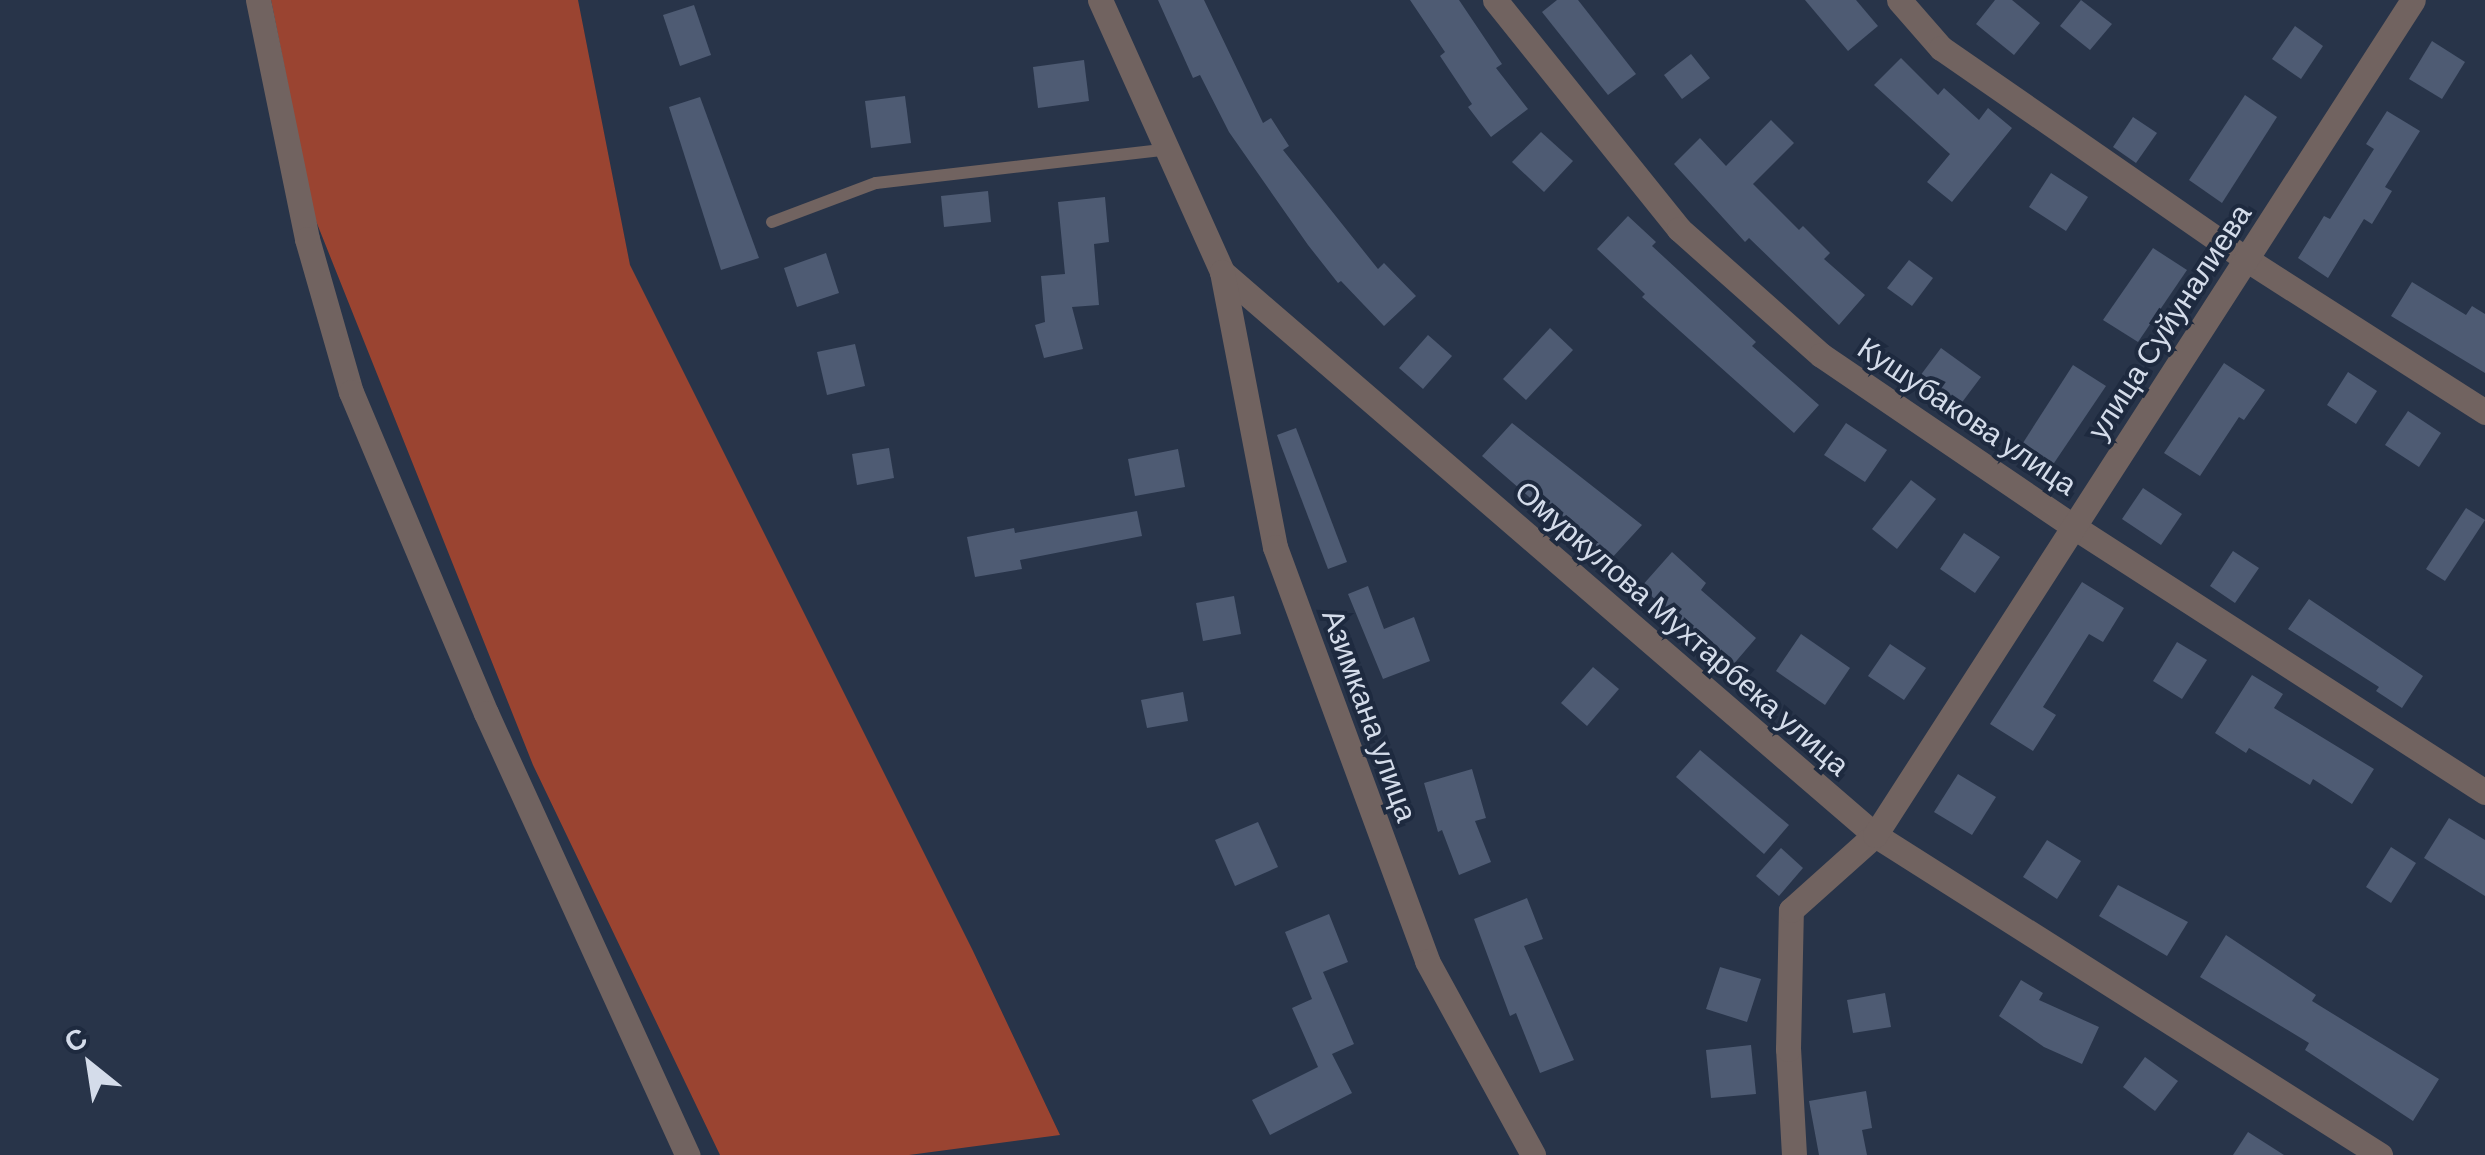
<!DOCTYPE html>
<html>
<head>
<meta charset="utf-8">
<style>
  body { margin:0 }
  #map { position:relative; width:2485px; height:1155px; overflow:hidden; background:#283449; font-family:Barlow,sans-serif }
  div>[style] { position:absolute }
  .forest>* { inset:0; background:#9a4431 }
  .building>* { inset:0; background:#4e5b73 }
  .service>* { height:12px; margin:-6px; padding:0 6px; transform-origin:6px; border-radius:6px; background:#716360 }
  .minor>* { height:25px; margin:-12.5px; padding:0 12.5px; transform-origin:12.5px; border-radius:12.5px; background:#716360 }
  span { translate:-50% -50%; white-space:nowrap; text-align:center; line-height:1.15; -webkit-text-stroke:8px #1e2a3f; paint-order:stroke }
  .street-label { font-size:30px; color:#d4dcea }
  .north { position:absolute; left:40px; top:1015px; width:100px; height:100px; -webkit-text-stroke:8px #1e2a3f; paint-order:stroke; rotate:330deg; font-size:28px; font-weight:700; line-height:40px; text-align:center; color:#d4dcea }
  .north::after { content:''; display:block; margin:auto; width:35px; height:45px; background:#d4dcea; clip-path:polygon(50% 0,100% 100%,50% 72%,0 100%) }
</style>
</head>
<body>
<div id="map">
  <div class="forest">
    <div style="clip-path:polygon(271px 0,578px 0,630px 265px,973px 951px,1060px 1135px,909px 1155px,720px 1155px,533px 765px,314px 216px)"></div>
  </div>
  <div class="building">
    <div style="clip-path:polygon(1158px 0,1204px 0,1263px 123px,1271px 118px,1289px 146px,1283px 150px,1378px 269px,1384px 263px,1416px 296px,1384px 326px,1341px 281px,1338px 283px,1308px 245px,1229px 132px,1200px 75px,1193px 78px)"></div>
    <div style="clip-path:polygon(1410px 0,1459px 0,1502px 64px,1496px 68px,1528px 109px,1491px 137px,1468px 107px,1472px 104px,1440px 56px,1445px 52px)"></div>
    <div style="clip-path:polygon(1557px 0,1578px 0,1636px 74px,1608px 95px,1542px 12px)"></div>
    <div style="clip-path:polygon(1805px 0,1856px 0,1878px 26px,1848px 51px)"></div>
    <div style="clip-path:polygon(1995px 0,2012px 0,2040px 23px,2014px 55px,1976px 24px)"></div>
    <div style="clip-path:polygon(2081px 0,2112px 24px,2090px 50px,2060px 26px)"></div>
    <div style="clip-path:polygon(694px 5px,711px 55px,680px 66px,663px 15px)"></div>
    <div style="clip-path:polygon(2295px 26px,2323px 46px,2301px 79px,2272px 59px)"></div>
    <div style="clip-path:polygon(2432px 41px,2465px 62px,2442px 99px,2409px 79px)"></div>
    <div style="clip-path:polygon(1691px 54px,1710px 78px,1682px 99px,1664px 75px)"></div>
    <div style="clip-path:polygon(1901px 58px,1938px 95px,1944px 88px,1979px 120px,1988px 108px,2012px 128px,1952px 202px,1927px 182px,1950px 154px,1874px 85px)"></div>
    <div style="clip-path:polygon(1084px 60px,1089px 101px,1038px 108px,1033px 67px)"></div>
    <div style="clip-path:polygon(2245px 95px,2277px 117px,2222px 203px,2189px 180px)"></div>
    <div style="clip-path:polygon(905px 96px,911px 143px,871px 148px,865px 101px)"></div>
    <div style="clip-path:polygon(700px 97px,759px 258px,721px 270px,669px 107px)"></div>
    <div style="clip-path:polygon(2387px 111px,2420px 131px,2385px 187px,2392px 191px,2372px 224px,2364px 219px,2328px 278px,2298px 258px,2324px 216px,2330px 219px,2374px 149px,2366px 144px)"></div>
    <div style="clip-path:polygon(2133px 117px,2157px 133px,2136px 163px,2113px 147px)"></div>
    <div style="clip-path:polygon(1771px 120px,1794px 143px,1753px 184px,1799px 230px,1803px 226px,1830px 253px,1824px 259px,1865px 295px,1839px 325px,1749px 238px,1745px 242px,1674px 164px,1700px 138px,1726px 166px)"></div>
    <div style="clip-path:polygon(1541px 132px,1573px 161px,1544px 192px,1512px 162px)"></div>
    <div style="clip-path:polygon(2051px 173px,2088px 197px,2066px 231px,2029px 207px)"></div>
    <div style="clip-path:polygon(988px 191px,991px 222px,944px 227px,941px 196px)"></div>
    <div style="clip-path:polygon(1105px 197px,1109px 242px,1094px 244px,1099px 305px,1072px 307px,1083px 349px,1044px 358px,1035px 325px,1045px 322px,1041px 276px,1065px 274px,1058px 202px)"></div>
    <div style="clip-path:polygon(1628px 216px,1656px 242px,1652px 246px,1756px 342px,1752px 346px,1819px 405px,1794px 433px,1642px 297px,1645px 294px,1597px 249px)"></div>
    <div style="clip-path:polygon(2153px 248px,2187px 270px,2138px 342px,2103px 320px)"></div>
    <div style="clip-path:polygon(826px 253px,839px 293px,797px 307px,784px 268px)"></div>
    <div style="clip-path:polygon(1909px 260px,1933px 278px,1912px 306px,1887px 288px)"></div>
    <div style="clip-path:polygon(2412px 282px,2466px 315px,2472px 306px,2485px 314px,2485px 373px,2391px 316px)"></div>
    <div style="clip-path:polygon(1550px 328px,1573px 350px,1526px 400px,1503px 379px)"></div>
    <div style="clip-path:polygon(1428px 335px,1452px 356px,1423px 389px,1399px 368px)"></div>
    <div style="clip-path:polygon(855px 344px,865px 386px,827px 395px,817px 352px)"></div>
    <div style="clip-path:polygon(1941px 348px,1981px 377px,1957px 409px,1917px 380px)"></div>
    <div style="clip-path:polygon(2224px 363px,2265px 390px,2244px 420px,2239px 417px,2200px 476px,2164px 453px)"></div>
    <div style="clip-path:polygon(2073px 365px,2106px 386px,2052px 466px,2021px 446px)"></div>
    <div style="clip-path:polygon(2348px 372px,2377px 391px,2356px 424px,2327px 405px)"></div>
    <div style="clip-path:polygon(2408px 411px,2441px 433px,2419px 467px,2385px 445px)"></div>
    <div style="clip-path:polygon(1512px 423px,1642px 525px,1611px 559px,1557px 511px,1552px 517px,1482px 456px)"></div>
    <div style="clip-path:polygon(1846px 423px,1887px 450px,1865px 482px,1824px 455px)"></div>
    <div style="clip-path:polygon(1296px 428px,1347px 562px,1328px 569px,1277px 435px)"></div>
    <div style="clip-path:polygon(889px 448px,894px 478px,857px 485px,852px 454px)"></div>
    <div style="clip-path:polygon(1178px 449px,1185px 487px,1135px 496px,1128px 459px)"></div>
    <div style="clip-path:polygon(1911px 480px,1936px 499px,1897px 549px,1872px 529px)"></div>
    <div style="clip-path:polygon(2143px 488px,2182px 514px,2161px 545px,2122px 519px)"></div>
    <div style="clip-path:polygon(2466px 508px,2485px 520px,2445px 581px,2426px 569px)"></div>
    <div style="clip-path:polygon(1137px 511px,1142px 536px,1020px 560px,1022px 569px,975px 577px,967px 537px,1014px 528px,1015px 533px)"></div>
    <div style="clip-path:polygon(1964px 533px,2000px 557px,1975px 593px,1940px 569px)"></div>
    <div style="clip-path:polygon(2233px 551px,2259px 568px,2235px 603px,2210px 586px)"></div>
    <div style="clip-path:polygon(1672px 552px,1706px 583px,1701px 590px,1756px 638px,1732px 666px,1641px 587px)"></div>
    <div style="clip-path:polygon(2082px 582px,2124px 608px,2103px 642px,2089px 634px,2043px 707px,2056px 715px,2033px 751px,1990px 724px)"></div>
    <div style="clip-path:polygon(1368px 586px,1384px 629px,1414px 617px,1430px 661px,1383px 679px,1348px 594px)"></div>
    <div style="clip-path:polygon(1234px 596px,1241px 634px,1203px 641px,1196px 603px)"></div>
    <div style="clip-path:polygon(2309px 599px,2423px 676px,2402px 708px,2376px 691px,2379px 687px,2288px 629px)"></div>
    <div style="clip-path:polygon(1801px 634px,1850px 668px,1825px 705px,1776px 671px)"></div>
    <div style="clip-path:polygon(2177px 642px,2207px 660px,2182px 699px,2153px 681px)"></div>
    <div style="clip-path:polygon(1890px 644px,1926px 668px,1904px 700px,1868px 676px)"></div>
    <div style="clip-path:polygon(1593px 667px,1619px 689px,1587px 726px,1561px 703px)"></div>
    <div style="clip-path:polygon(2252px 675px,2283px 694px,2274px 708px,2374px 769px,2352px 804px,2313px 779px,2310px 785px,2249px 748px,2246px 753px,2215px 733px)"></div>
    <div style="clip-path:polygon(1183px 692px,1188px 721px,1147px 728px,1141px 700px)"></div>
    <div style="clip-path:polygon(1700px 750px,1789px 825px,1764px 854px,1676px 777px)"></div>
    <div style="clip-path:polygon(1472px 769px,1486px 818px,1475px 821px,1491px 862px,1459px 875px,1442px 830px,1438px 832px,1424px 783px)"></div>
    <div style="clip-path:polygon(1958px 774px,1996px 797px,1972px 835px,1934px 812px)"></div>
    <div style="clip-path:polygon(2449px 818px,2485px 840px,2485px 896px,2424px 858px)"></div>
    <div style="clip-path:polygon(1258px 822px,1278px 867px,1235px 886px,1215px 840px)"></div>
    <div style="clip-path:polygon(2047px 840px,2081px 861px,2057px 899px,2023px 877px)"></div>
    <div style="clip-path:polygon(2391px 847px,2416px 863px,2391px 903px,2366px 887px)"></div>
    <div style="clip-path:polygon(1781px 848px,1803px 868px,1779px 896px,1756px 876px)"></div>
    <div style="clip-path:polygon(2118px 885px,2188px 922px,2167px 956px,2099px 916px)"></div>
    <div style="clip-path:polygon(1527px 898px,1543px 939px,1524px 946px,1574px 1060px,1540px 1073px,1516px 1013px,1510px 1016px,1474px 919px)"></div>
    <div style="clip-path:polygon(1329px 914px,1348px 962px,1323px 972px,1354px 1044px,1332px 1054px,1352px 1093px,1270px 1135px,1252px 1100px,1318px 1067px,1292px 1008px,1312px 999px,1285px 932px)"></div>
    <div style="clip-path:polygon(2226px 935px,2316px 995px,2312px 1001px,2439px 1079px,2413px 1121px,2305px 1050px,2309px 1043px,2200px 977px)"></div>
    <div style="clip-path:polygon(1720px 967px,1761px 979px,1747px 1022px,1706px 1009px)"></div>
    <div style="clip-path:polygon(2021px 980px,2043px 993px,2039px 1000px,2099px 1027px,2082px 1064px,2044px 1047px,1999px 1016px)"></div>
    <div style="clip-path:polygon(1885px 993px,1891px 1027px,1853px 1033px,1847px 1000px)"></div>
    <div style="clip-path:polygon(1751px 1045px,1756px 1094px,1711px 1098px,1706px 1050px)"></div>
    <div style="clip-path:polygon(2145px 1057px,2178px 1081px,2155px 1111px,2123px 1087px)"></div>
    <div style="clip-path:polygon(1866px 1091px,1872px 1128px,1862px 1130px,1867px 1155px,1819px 1155px,1809px 1101px)"></div>
    <div style="clip-path:polygon(2248px 1132px,2284px 1155px,2233px 1155px)"></div>
  </div>
  <div class="service">
    <div style="left:772px;top:222px;width:111px;rotate:-20.6deg"></div>
    <div style="left:876px;top:183px;width:294px;rotate:-6.6deg"></div>
  </div>
  <div class="minor">
    <div style="left:258px;top:0;width:244px;rotate:78.4deg"></div>
    <div style="left:307px;top:239px;width:159px;rotate:74deg"></div>
    <div style="left:351px;top:392px;width:348px;rotate:67.2deg"></div>
    <div style="left:486px;top:713px;width:486px;rotate:65.5deg"></div>
    <div style="left:1100px;top:0;width:298px;rotate:65.8deg"></div>
    <div style="left:1222px;top:272px;width:862px;rotate:40.77deg"></div>
    <div style="left:1875px;top:835px;width:598px;rotate:32.36deg"></div>
    <div style="left:1495px;top:0;width:294px;rotate:51.2deg"></div>
    <div style="left:1679px;top:229px;width:190px;rotate:41.6deg"></div>
    <div style="left:1821px;top:355px;width:306px;rotate:34.2deg"></div>
    <div style="left:2074px;top:527px;width:489px;rotate:32.8deg"></div>
    <div style="left:1899px;top:0;width:64px;rotate:48.8deg"></div>
    <div style="left:1941px;top:48px;width:371px;rotate:34.7deg"></div>
    <div style="left:2246px;top:259px;width:284px;rotate:32.6deg"></div>
    <div style="left:1222px;top:272px;width:280px;rotate:79.1deg"></div>
    <div style="left:1275px;top:547px;width:441px;rotate:69.8deg"></div>
    <div style="left:1427px;top:961px;width:221px;rotate:61.3deg"></div>
    <div style="left:1794px;top:1155px;width:106px;rotate:-93.2deg"></div>
    <div style="left:1788px;top:1049px;width:139px;rotate:-88.8deg"></div>
    <div style="left:1791px;top:910px;width:113px;rotate:-41.8deg"></div>
    <div style="left:1875px;top:835px;width:993px;rotate:-57.21deg"></div>
  </div>
  <div class="street-label">
    <span style="left:2168px;top:321px;rotate:-57deg">улица Суйуналиева</span>
    <span style="left:1968px;top:415px;rotate:34deg">Кушубакова улица</span>
    <span style="left:1683px;top:627px;rotate:41deg">Омуркулова Мухтарбека улица</span>
    <span style="left:1371px;top:715px;rotate:70deg">Азимкана улица</span>
  </div>
  <div class="north">С</div>
</div>
</body>
</html>
